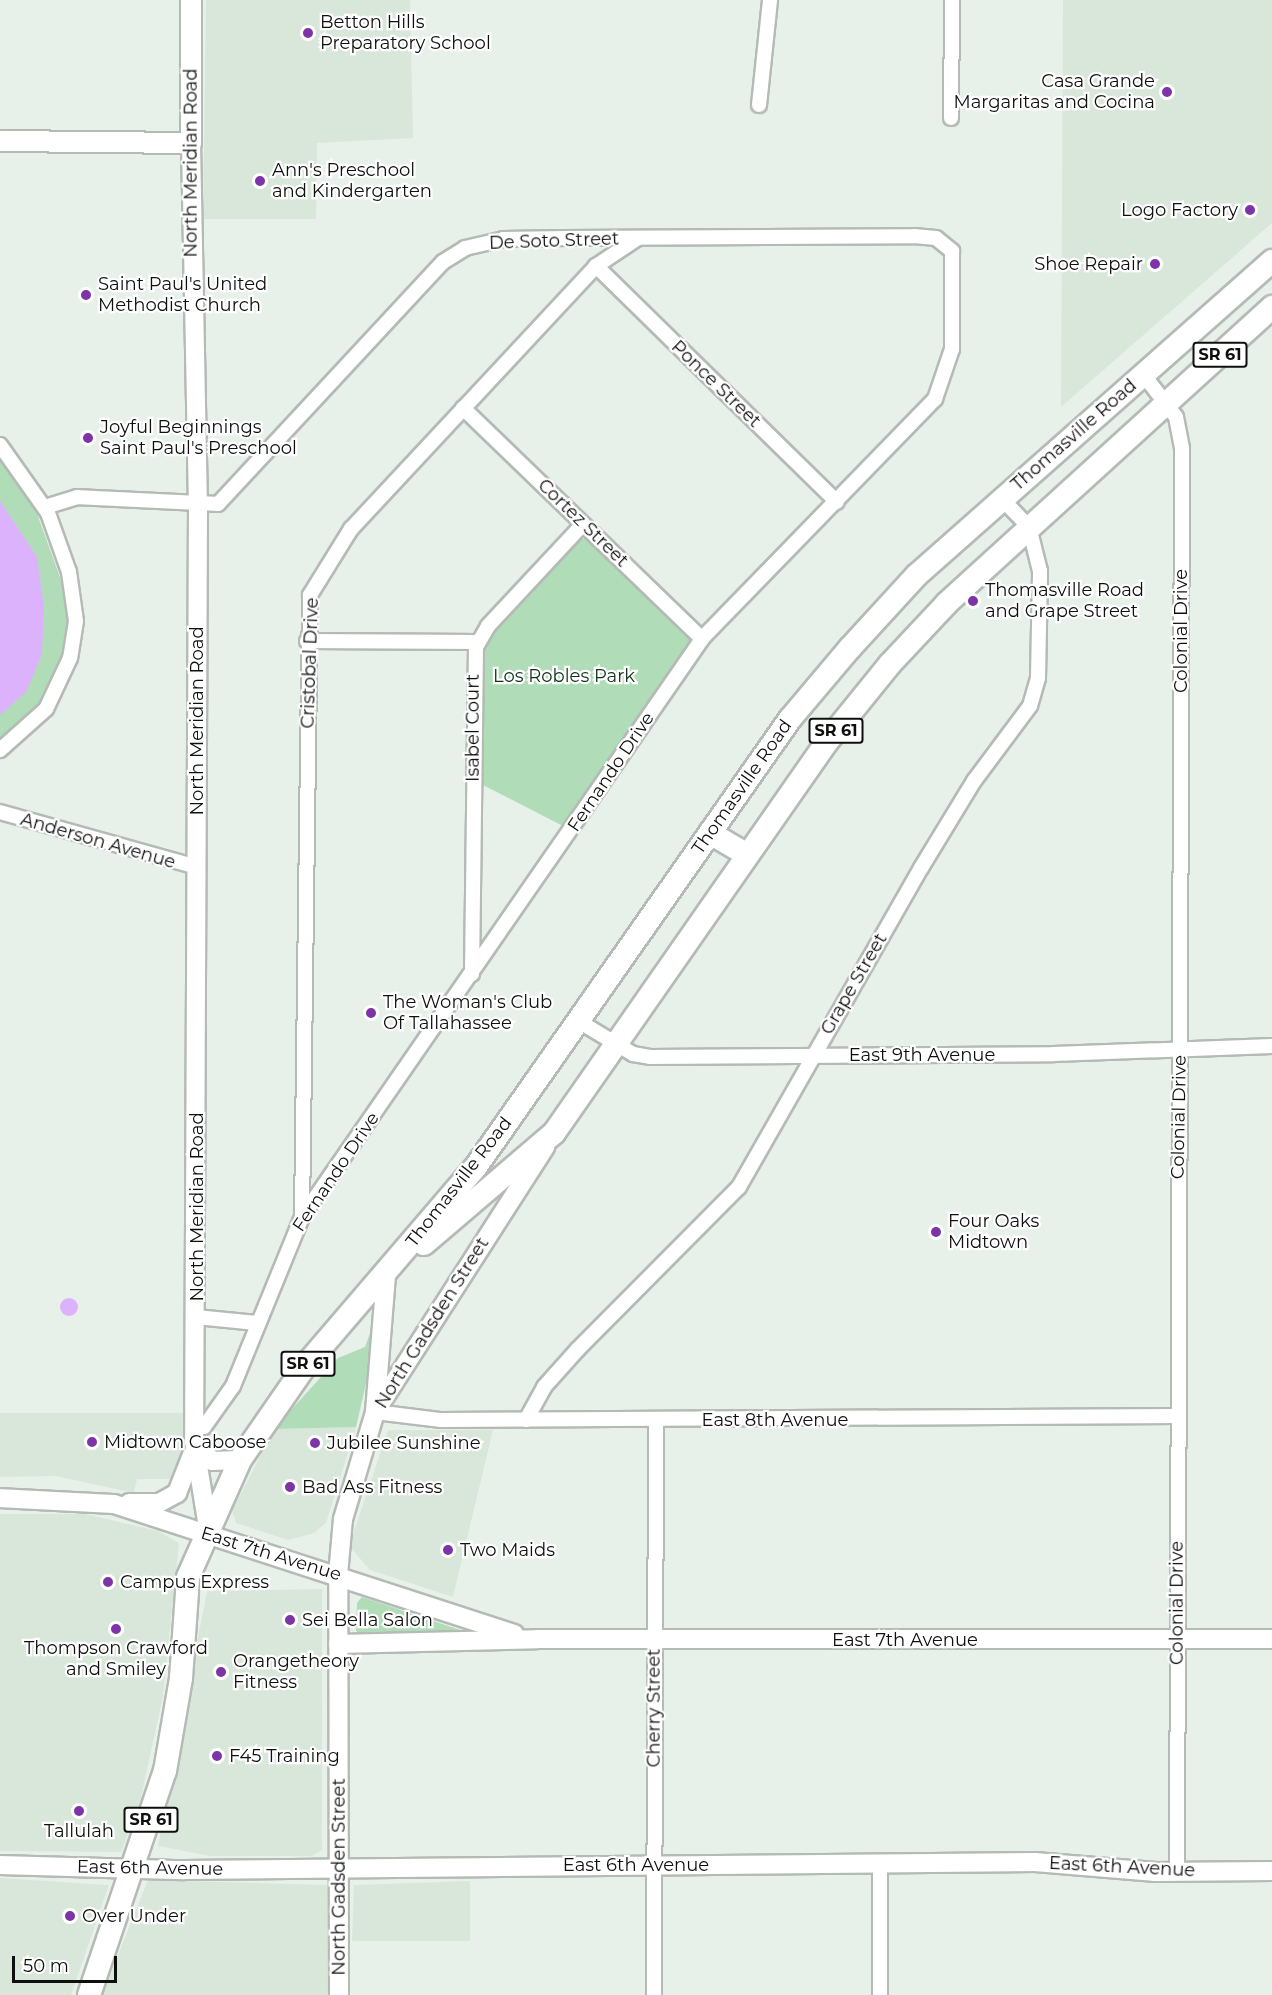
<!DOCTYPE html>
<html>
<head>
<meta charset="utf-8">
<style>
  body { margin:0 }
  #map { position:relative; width:1272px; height:1995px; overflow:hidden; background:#e8f0ea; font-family:Montserrat,sans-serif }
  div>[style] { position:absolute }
  .built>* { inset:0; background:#d9e7db }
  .green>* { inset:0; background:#b0dcb8 }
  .water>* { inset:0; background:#ddb2fd }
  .round { border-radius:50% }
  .roads { filter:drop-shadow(2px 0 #b4bbb5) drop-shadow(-2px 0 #b4bbb5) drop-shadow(0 2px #b4bbb5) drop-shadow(0 -2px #b4bbb5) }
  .minor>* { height:14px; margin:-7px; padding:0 7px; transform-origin:7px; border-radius:7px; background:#fff }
  .tertiary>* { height:18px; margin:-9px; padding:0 9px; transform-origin:9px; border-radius:9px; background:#fff }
  .secondary>* { height:20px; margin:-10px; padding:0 10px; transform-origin:10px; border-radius:10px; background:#fff }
  .primary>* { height:22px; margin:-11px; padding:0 11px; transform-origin:11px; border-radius:11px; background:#fff }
  .dots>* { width:16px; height:16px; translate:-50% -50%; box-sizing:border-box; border:3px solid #fff; border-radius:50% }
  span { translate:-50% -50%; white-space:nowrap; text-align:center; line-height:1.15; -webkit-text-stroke:4.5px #fff; paint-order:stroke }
  .shield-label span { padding:2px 4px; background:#fff; border:2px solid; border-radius:4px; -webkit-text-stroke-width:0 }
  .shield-label { font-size:16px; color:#0e100e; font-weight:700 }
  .poi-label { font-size:18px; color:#0e100e }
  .left { translate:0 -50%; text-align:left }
  .right { translate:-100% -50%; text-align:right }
  .street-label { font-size:18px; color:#0e100e }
  .park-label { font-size:18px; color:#11311a }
  .scale { position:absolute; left:12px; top:1956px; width:105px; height:27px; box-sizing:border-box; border:3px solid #0e100e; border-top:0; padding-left:8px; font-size:18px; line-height:21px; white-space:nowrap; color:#0e100e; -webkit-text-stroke:4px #fff; paint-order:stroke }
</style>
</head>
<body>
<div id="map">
  <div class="built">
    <div style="clip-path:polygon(206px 0,410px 0,413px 138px,317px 143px,316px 219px,203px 219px)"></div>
    <div style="clip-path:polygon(1063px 0,1272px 0,1272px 223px,1061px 407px)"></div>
    <div style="clip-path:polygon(0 1413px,183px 1413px,183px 1471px,177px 1479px,137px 1479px,134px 1493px,56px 1476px,0 1477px)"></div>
    <div style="clip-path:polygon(356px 1427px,326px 1523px,314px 1533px,288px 1540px,236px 1523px,232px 1511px,274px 1429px)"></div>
    <div style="clip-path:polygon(388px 1430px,493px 1430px,453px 1597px,370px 1570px,349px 1546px)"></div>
    <div style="clip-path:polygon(0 1514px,85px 1514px,158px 1531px,179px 1543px,163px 1696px,140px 1802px,121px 1852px,0 1851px)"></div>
    <div style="clip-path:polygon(322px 1589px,322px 1850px,312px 1856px,210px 1856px,158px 1846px,207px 1591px)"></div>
    <div style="clip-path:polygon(0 1878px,109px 1885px,71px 1995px,0 1995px)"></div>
    <div style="clip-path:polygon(148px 1880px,327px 1885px,328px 1995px,102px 1995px)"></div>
    <div style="clip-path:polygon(470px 1881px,470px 1941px,352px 1941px,354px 1885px)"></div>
  </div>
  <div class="green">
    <div style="clip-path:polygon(0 458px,35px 508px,66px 594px,69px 625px,62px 661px,48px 691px,20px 728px,0 741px)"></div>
    <div style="clip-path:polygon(589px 538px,693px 635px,694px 644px,563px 826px,479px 783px,482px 650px,486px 638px,576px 540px)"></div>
    <div style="clip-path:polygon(373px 1325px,379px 1327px,356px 1427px,274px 1429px,338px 1358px,365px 1347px)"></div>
    <div style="clip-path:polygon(362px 1597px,475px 1635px,363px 1635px,356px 1631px,357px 1603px)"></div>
  </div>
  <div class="water">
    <div style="clip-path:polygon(0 501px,37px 557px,44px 607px,42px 654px,26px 692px,0 715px)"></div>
    <div class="round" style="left:60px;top:1298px;width:18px;height:18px"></div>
  </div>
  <div class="roads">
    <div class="minor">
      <div style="left:759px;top:105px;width:106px;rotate:-84deg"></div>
      <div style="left:951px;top:118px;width:118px;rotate:-89.5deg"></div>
      <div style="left:596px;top:266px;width:337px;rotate:44.4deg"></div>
      <div style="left:1143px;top:374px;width:54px;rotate:52.5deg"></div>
      <div style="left:1176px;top:417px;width:32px;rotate:79deg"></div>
      <div style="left:1182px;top:448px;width:1424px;rotate:90.2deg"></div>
      <div style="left:463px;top:408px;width:332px;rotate:44deg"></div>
      <div style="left:0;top:445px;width:83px;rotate:54.8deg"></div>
      <div style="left:48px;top:513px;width:63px;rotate:70.4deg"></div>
      <div style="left:69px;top:572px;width:49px;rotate:81.9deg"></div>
      <div style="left:76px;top:621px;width:37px;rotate:99deg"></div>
      <div style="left:70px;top:658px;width:56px;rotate:115.2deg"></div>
      <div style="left:46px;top:709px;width:62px;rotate:138.3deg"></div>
      <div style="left:45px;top:507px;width:34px;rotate:-17deg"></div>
      <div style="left:77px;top:497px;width:141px;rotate:2.8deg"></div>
      <div style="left:218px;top:504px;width:330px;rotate:-47.1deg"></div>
      <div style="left:443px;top:262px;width:26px;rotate:-32deg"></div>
      <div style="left:465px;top:248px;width:39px;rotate:-13deg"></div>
      <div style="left:503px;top:239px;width:64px;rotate:-0.9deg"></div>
      <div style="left:567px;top:238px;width:347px;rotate:-0.3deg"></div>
      <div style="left:914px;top:236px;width:22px;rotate:5deg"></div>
      <div style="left:936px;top:238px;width:21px;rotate:39deg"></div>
      <div style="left:952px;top:251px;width:98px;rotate:90deg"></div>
      <div style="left:952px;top:349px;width:53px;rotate:108.8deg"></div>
      <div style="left:935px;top:399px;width:334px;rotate:134.2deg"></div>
      <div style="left:702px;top:639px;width:703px;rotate:124.68deg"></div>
      <div style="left:302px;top:1217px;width:183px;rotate:112.2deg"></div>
      <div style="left:233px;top:1386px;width:50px;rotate:125.3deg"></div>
      <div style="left:204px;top:1427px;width:9px;rotate:167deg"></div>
      <div style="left:307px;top:641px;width:171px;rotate:0.3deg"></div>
      <div style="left:0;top:812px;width:205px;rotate:15.6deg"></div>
      <div style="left:472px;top:974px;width:327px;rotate:-89.3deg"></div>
      <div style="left:476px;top:647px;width:24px;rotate:-60deg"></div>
      <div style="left:488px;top:626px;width:139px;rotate:-47deg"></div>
      <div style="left:580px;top:1022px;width:62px;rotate:31.1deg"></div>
      <div style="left:633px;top:1054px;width:17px;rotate:10deg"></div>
      <div style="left:650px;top:1057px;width:404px;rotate:-0.4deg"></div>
      <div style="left:1054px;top:1054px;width:218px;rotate:-2.1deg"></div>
      <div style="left:302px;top:1215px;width:620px;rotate:-89.26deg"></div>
      <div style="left:310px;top:595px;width:78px;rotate:-58.2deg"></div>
      <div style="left:351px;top:529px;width:359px;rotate:-47deg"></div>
      <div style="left:596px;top:266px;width:50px;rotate:-33.7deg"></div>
      <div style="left:196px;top:1317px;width:61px;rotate:5.6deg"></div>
      <div style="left:375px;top:1412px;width:65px;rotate:7deg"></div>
      <div style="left:440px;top:1420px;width:736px;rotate:-0.31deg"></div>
      <div style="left:526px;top:1420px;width:38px;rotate:-61deg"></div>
      <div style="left:544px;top:1387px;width:51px;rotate:-48.2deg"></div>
      <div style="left:578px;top:1349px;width:228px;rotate:-45.2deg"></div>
      <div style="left:739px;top:1187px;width:367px;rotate:-60.3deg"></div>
      <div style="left:921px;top:868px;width:102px;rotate:-58.7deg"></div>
      <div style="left:974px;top:781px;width:94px;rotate:-53.3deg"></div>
      <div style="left:1030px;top:706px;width:29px;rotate:-74deg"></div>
      <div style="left:1038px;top:678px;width:107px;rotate:-88.9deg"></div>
      <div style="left:1040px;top:571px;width:45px;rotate:-104deg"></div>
      <div style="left:1029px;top:527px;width:40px;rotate:-134deg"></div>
      <div style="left:654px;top:1995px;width:575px;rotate:-89.8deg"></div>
      <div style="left:880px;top:1995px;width:131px;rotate:-90deg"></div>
    </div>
    <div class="tertiary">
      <div style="left:191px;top:143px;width:362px;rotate:88.9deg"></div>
      <div style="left:198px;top:505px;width:936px;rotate:90.24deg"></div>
      <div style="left:194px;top:1441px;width:94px;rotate:80.8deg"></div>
      <div style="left:375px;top:1412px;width:136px;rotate:-85.4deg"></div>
      <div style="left:194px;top:1441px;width:27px;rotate:48deg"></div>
      <div style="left:212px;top:1461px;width:28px;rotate:-2deg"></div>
      <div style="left:0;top:1498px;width:114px;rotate:3deg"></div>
      <div style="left:114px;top:1504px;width:421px;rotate:18deg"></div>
      <div style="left:129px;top:1503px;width:30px"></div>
      <div style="left:159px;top:1503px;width:21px;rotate:-29deg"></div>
      <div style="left:177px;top:1493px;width:41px;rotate:-68.5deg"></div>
      <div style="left:338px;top:1644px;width:199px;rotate:-1.4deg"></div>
      <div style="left:537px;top:1639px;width:735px"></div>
      <div style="left:0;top:1865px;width:184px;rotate:1.6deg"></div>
      <div style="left:184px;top:1870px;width:851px;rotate:-0.54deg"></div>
      <div style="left:1035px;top:1862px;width:121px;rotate:4.7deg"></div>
      <div style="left:1156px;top:1872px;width:116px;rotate:-0.5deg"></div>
      <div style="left:339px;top:1995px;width:420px;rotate:-90.1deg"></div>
      <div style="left:338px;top:1575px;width:56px;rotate:-84.9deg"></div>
      <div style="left:343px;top:1519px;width:112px;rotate:-73.3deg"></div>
      <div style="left:375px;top:1412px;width:315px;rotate:-57.3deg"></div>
    </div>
    <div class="secondary">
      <div style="left:0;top:141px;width:191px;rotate:0.6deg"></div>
      <div style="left:191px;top:143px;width:143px;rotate:-90deg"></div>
    </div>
    <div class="primary">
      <div style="left:710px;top:833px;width:42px;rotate:30.3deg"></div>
      <div style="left:424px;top:1244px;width:171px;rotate:-40.5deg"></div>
      <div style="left:554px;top:1133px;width:475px;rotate:-55.1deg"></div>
      <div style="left:826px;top:743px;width:102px;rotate:-51deg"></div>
      <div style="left:890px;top:664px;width:83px;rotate:-46.9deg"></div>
      <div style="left:947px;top:603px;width:440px;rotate:-42.3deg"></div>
      <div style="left:89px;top:1995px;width:237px;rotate:-71.3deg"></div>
      <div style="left:165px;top:1771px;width:94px;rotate:-80.2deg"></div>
      <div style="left:181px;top:1678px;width:101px;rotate:-86deg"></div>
      <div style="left:188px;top:1577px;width:128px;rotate:-66deg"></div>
      <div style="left:240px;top:1460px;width:114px;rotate:-55.3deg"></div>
      <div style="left:305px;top:1366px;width:261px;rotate:-49.4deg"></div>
      <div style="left:475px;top:1168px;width:548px;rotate:-54.95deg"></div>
      <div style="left:790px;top:719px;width:93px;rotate:-49.8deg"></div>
      <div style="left:850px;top:648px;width:99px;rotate:-47.5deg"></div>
      <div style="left:917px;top:575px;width:474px;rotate:-41.5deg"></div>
    </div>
  </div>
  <div class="dots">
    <div style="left:308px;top:33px;background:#7c34a6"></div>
    <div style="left:1167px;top:92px;background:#7c34a6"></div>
    <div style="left:260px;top:181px;background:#7c34a6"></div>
    <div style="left:1250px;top:210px;background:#7c34a6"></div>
    <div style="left:1155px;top:264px;background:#7c34a6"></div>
    <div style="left:86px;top:295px;background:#7c34a6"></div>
    <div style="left:88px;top:438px;background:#7c34a6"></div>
    <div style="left:973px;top:601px;background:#7c34a6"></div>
    <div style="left:371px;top:1013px;background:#7c34a6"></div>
    <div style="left:936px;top:1232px;background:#7c34a6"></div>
    <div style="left:92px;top:1442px;background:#7c34a6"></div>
    <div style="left:315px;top:1443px;background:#7c34a6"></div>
    <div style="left:290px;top:1487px;background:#7c34a6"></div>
    <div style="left:448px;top:1550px;background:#7c34a6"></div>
    <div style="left:108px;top:1582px;background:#7c34a6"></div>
    <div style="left:290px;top:1620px;background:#7c34a6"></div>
    <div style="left:116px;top:1629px;background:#7c34a6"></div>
    <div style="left:221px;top:1672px;background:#7c34a6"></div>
    <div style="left:217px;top:1756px;background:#7c34a6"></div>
    <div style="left:79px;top:1811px;background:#7c34a6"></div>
    <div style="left:70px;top:1916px;background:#7c34a6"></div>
  </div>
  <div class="shield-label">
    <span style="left:1220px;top:355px">SR 61</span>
    <span style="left:836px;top:731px">SR 61</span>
    <span style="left:308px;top:1364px">SR 61</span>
    <span style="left:151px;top:1820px">SR 61</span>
  </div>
  <div class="poi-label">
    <span class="left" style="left:320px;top:33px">Betton Hills<br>Preparatory School</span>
    <span class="right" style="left:1155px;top:92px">Casa Grande<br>Margaritas and Cocina</span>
    <span class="left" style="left:272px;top:181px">Ann's Preschool<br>and Kindergarten</span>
    <span class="right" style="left:1238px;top:210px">Logo Factory</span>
    <span class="right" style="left:1143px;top:264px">Shoe Repair</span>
    <span class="left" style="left:98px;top:295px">Saint Paul's United<br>Methodist Church</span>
    <span class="left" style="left:100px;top:438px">Joyful Beginnings<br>Saint Paul's Preschool</span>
    <span class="left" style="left:985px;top:601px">Thomasville Road<br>and Grape Street</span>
    <span class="left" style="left:383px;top:1013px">The Woman's Club<br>Of Tallahassee</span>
    <span class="left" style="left:948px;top:1232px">Four Oaks<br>Midtown</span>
    <span class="left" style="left:104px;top:1442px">Midtown Caboose</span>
    <span class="left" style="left:327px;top:1443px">Jubilee Sunshine</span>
    <span class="left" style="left:302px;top:1487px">Bad Ass Fitness</span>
    <span class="left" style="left:460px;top:1550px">Two Maids</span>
    <span class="left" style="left:120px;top:1582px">Campus Express</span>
    <span class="left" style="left:302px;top:1620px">Sei Bella Salon</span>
    <span style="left:116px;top:1659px">Thompson Crawford<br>and Smiley</span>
    <span class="left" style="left:233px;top:1672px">Orangetheory<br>Fitness</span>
    <span class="left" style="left:229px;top:1756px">F45 Training</span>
    <span style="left:79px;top:1831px">Tallulah</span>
    <span class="left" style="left:82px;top:1916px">Over Under</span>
  </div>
  <div class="street-label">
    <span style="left:191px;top:163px;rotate:-90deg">North Meridian Road</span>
    <span style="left:554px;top:241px;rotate:-2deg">De Soto Street</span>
    <span style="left:716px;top:384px;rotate:44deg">Ponce Street</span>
    <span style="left:1074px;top:435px;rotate:-41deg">Thomasville Road</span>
    <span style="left:583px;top:523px;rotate:44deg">Cortez Street</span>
    <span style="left:1181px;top:631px;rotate:-90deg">Colonial Drive</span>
    <span style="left:310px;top:663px;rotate:-88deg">Cristobal Drive</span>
    <span style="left:197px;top:721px;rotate:-90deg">North Meridian Road</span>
    <span style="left:473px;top:728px;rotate:-90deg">Isabel Court</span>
    <span style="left:611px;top:772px;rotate:-56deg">Fernando Drive</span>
    <span style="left:742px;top:787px;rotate:-55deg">Thomasville Road</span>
    <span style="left:98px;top:841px;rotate:16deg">Anderson Avenue</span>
    <span style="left:854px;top:984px;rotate:-60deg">Grape Street</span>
    <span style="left:922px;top:1055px">East 9th Avenue</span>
    <span style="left:1179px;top:1117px;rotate:-89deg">Colonial Drive</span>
    <span style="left:336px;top:1172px;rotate:-56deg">Fernando Drive</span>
    <span style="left:459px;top:1182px;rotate:-52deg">Thomasville Road</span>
    <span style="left:197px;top:1207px;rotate:-90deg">North Meridian Road</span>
    <span style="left:432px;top:1323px;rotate:-58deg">North Gadsden Street</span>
    <span style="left:775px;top:1420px">East 8th Avenue</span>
    <span style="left:271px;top:1554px;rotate:17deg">East 7th Avenue</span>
    <span style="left:1177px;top:1603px;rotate:-90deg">Colonial Drive</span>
    <span style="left:905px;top:1640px">East 7th Avenue</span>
    <span style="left:654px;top:1708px;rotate:-90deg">Cherry Street</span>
    <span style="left:636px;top:1865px">East 6th Avenue</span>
    <span style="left:1122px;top:1867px;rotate:3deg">East 6th Avenue</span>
    <span style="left:150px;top:1868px;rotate:1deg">East 6th Avenue</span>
    <span style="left:339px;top:1877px;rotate:-90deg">North Gadsden Street</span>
  </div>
  <div class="park-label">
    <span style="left:564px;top:676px">Los Robles Park</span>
  </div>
  <div class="scale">50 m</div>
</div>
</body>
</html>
